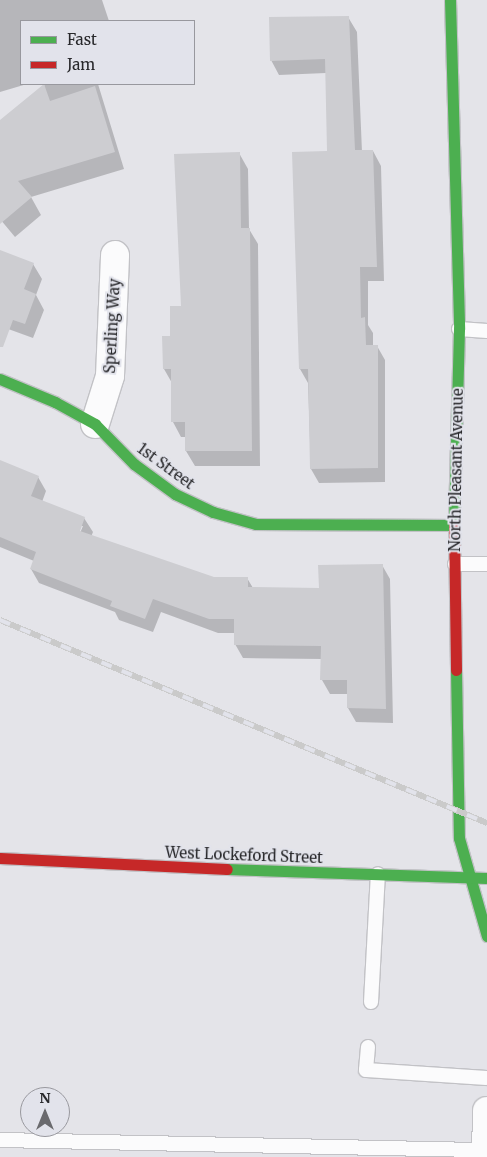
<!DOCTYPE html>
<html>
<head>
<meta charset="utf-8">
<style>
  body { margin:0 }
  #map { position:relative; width:487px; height:1157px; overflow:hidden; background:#e4e4e9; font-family:Merriweather,serif }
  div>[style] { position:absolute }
  .shadow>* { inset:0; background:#0003 }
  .building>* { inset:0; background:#cdcdd1 }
  .roads { filter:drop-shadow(1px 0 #c2c2c6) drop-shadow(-1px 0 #c2c2c6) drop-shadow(0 1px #c2c2c6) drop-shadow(0 -1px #c2c2c6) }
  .lane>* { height:14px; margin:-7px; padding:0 7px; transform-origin:7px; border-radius:7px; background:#fbfbfc }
  .street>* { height:28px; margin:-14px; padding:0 14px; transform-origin:14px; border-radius:14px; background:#fbfbfc }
  .fast>* { height:11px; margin:-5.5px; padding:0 5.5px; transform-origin:5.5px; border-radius:5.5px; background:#4caf50 }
  .jam>* { height:11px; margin:-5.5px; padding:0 5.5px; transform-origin:5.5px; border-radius:5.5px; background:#c62828 }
  .rail>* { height:5.5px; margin-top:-2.75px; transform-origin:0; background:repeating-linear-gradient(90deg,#e2e3eb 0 11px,#cacaca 0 22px); box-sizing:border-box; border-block:1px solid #cacaca }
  span { translate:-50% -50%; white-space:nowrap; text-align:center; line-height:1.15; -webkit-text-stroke:4px #e2e3eb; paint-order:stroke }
  .street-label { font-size:15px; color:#28282b }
  .legend { position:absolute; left:20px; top:20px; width:175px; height:65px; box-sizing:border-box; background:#e2e3eb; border:1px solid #98989e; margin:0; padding:6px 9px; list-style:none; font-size:15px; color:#28282b }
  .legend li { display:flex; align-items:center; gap:10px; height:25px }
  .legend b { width:25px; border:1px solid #98989e }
  .north { position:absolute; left:20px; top:1087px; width:50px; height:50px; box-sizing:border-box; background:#e2e3eb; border:1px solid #98989e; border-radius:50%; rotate:0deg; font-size:14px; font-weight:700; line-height:20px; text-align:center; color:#28282b }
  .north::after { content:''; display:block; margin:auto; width:18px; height:22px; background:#6a6a6e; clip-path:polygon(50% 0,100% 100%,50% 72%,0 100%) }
</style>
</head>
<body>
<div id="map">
  <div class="shadow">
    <div style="clip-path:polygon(0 0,102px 0,109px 21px,21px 21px,21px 84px,27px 84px,0 92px)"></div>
    <div style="clip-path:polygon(348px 17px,357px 32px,362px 152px,373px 151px,381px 166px,384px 281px,368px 281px,368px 325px,373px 333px,373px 346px,377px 346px,385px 360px,385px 482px,319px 483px,311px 469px,308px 383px,300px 369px,328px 152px,326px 73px,279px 75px,271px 60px)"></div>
    <div style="clip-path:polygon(46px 84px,98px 84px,124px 169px,31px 197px,41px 215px,15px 237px,0 219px,0 122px)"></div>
    <div style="clip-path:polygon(239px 153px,248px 169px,249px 229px,258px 244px,260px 466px,195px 466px,186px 451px,186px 437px,181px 437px,173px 422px,172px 383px,164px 369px,163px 337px,171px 337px)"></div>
    <div style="clip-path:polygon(0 251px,33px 264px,42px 279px,36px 295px,44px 310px,33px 338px,0 326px)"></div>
    <div style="clip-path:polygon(evenodd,0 461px,38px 477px,46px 491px,42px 502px,84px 518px,93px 532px,91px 537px,213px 578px,247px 578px,253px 588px,320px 589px,382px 565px,390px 579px,393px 723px,356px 722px,348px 708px,348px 694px,330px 694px,322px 680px,322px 659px,243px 658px,235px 644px,235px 633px,218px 633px,161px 612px,153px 632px,119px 620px,115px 612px,39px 583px,31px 569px,34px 561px,0 547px,0 461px,80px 526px,83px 526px,78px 538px,80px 526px)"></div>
  </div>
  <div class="building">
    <div style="clip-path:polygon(349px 16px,355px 150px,373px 150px,377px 267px,360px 267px,361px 318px,365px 317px,366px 345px,378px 345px,378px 468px,310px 469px,308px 369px,299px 369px,292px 152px,327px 151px,325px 59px,270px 61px,269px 17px)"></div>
    <div style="clip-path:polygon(44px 84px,50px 101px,95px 86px,115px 152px,18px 181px,32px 197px,0 224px,0 120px)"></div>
    <div style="clip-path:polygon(240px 152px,241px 228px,250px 228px,252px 451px,185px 451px,185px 422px,171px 422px,171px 369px,163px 369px,162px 336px,170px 336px,170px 306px,181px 306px,174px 154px)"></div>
    <div style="clip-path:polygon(0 250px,34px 263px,24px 289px,36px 294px,25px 324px,13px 320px,3px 347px,0 347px)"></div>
    <div style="clip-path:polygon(0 460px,39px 476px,31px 496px,85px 517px,80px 531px,214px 577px,248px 577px,248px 587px,319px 588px,318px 565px,383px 564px,386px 709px,347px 708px,347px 680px,320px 680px,321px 646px,234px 645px,234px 619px,209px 619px,153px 599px,145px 619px,110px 606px,112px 601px,30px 569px,36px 552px,0 537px)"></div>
  </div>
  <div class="roads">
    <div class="lane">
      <div style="left:459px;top:329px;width:28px;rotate:4deg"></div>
      <div style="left:455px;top:564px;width:32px"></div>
      <div style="left:371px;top:1002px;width:128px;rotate:-86.9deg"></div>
      <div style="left:368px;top:1047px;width:23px;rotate:95deg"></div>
      <div style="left:366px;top:1070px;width:121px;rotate:3.8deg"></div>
      <div style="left:0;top:1140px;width:486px;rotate:1.2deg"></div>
    </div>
    <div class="street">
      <div style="left:95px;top:424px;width:50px;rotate:-72.6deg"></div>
      <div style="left:110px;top:376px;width:121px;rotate:-87.6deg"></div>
      <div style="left:486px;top:1157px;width:46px;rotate:-88.8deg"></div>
    </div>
    <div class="fast">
      <div style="left:450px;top:0;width:329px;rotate:88.4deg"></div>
      <div style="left:459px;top:329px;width:196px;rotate:91.5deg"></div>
      <div style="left:0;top:379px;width:60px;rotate:22.7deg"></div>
      <div style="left:55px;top:402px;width:46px;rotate:28.8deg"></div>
      <div style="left:95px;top:424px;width:56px;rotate:45.7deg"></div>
      <div style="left:134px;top:464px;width:51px;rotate:36.2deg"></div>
      <div style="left:175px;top:494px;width:42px;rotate:25.3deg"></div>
      <div style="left:213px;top:512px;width:45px;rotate:15.6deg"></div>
      <div style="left:256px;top:524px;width:198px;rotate:0.3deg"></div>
      <div style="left:456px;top:670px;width:168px;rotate:89deg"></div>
      <div style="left:459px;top:838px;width:102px;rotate:74.1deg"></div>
      <div style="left:227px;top:869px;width:259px;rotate:2deg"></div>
    </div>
    <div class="jam">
      <div style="left:454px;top:525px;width:145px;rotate:89.2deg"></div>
      <div style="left:0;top:858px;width:227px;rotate:2.8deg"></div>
    </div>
  </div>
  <div class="rail">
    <div style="left:0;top:620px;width:528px;rotate:22.63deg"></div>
  </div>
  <div class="street-label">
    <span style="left:112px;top:326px;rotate:-87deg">Sperling Way</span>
    <span style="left:166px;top:466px;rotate:36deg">1st Street</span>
    <span style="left:456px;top:470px;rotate:-89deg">North Pleasant Avenue</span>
    <span style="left:244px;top:855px;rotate:2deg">West Lockeford Street</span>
  </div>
  <ul class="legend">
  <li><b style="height:6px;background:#4caf50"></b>Fast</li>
  <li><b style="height:6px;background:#c62828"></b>Jam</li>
  </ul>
  <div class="north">N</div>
</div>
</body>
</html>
